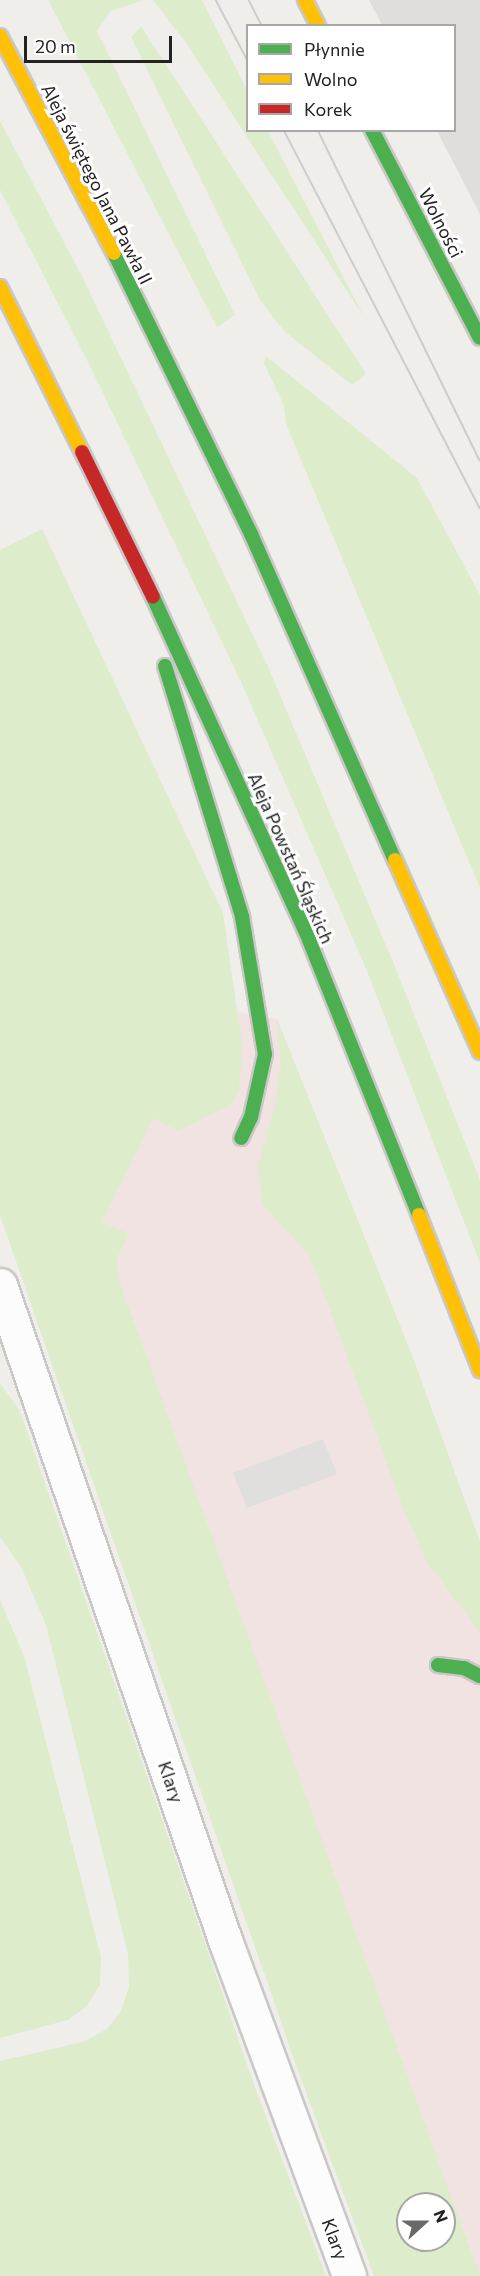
<!DOCTYPE html>
<html>
<head>
<meta charset="utf-8">
<style>
  body { margin:0 }
  #map { position:relative; width:480px; height:2276px; overflow:hidden; background:#f0eeeb; font-family:Commissioner,sans-serif }
  div>[style] { position:absolute }
  .residential>* { inset:0; background:#dfdedc }
  .commercial>* { inset:0; background:#f1e3e1 }
  .grass>* { inset:0; background:#ddeccb }
  .parking>* { inset:0; background:#e0dfde }
  .roads { filter:drop-shadow(2px 0 #c9c8c7) drop-shadow(-2px 0 #c9c8c7) drop-shadow(0 2px #c9c8c7) drop-shadow(0 -2px #c9c8c7) }
  .street>* { height:33px; margin:-16.5px; padding:0 16.5px; transform-origin:16.5px; border-radius:16.5px; background:#fdfcfc }
  .fast>* { height:14px; margin:-7px; padding:0 7px; transform-origin:7px; border-radius:7px; background:#4caf50 }
  .slow>* { height:14px; margin:-7px; padding:0 7px; transform-origin:7px; border-radius:7px; background:#ffc107 }
  .jam>* { height:14px; margin:-7px; padding:0 7px; transform-origin:7px; border-radius:7px; background:#c62828 }
  .tram>* { height:1.5px; margin:-0.75px; padding:0 0.75px; transform-origin:0.75px; border-radius:0.75px; background:#ccc }
  span { translate:-50% -50%; white-space:nowrap; text-align:center; line-height:1.15; -webkit-text-stroke:6px #fff; paint-order:stroke }
  .street-label { font-size:18px; color:#222 }
  .legend { position:absolute; left:246px; top:24px; width:210px; height:108px; box-sizing:border-box; background:#fff; border:2px solid #a7a7a7; margin:0; padding:8px 10px; list-style:none; font-size:18px; color:#222 }
  .legend li { display:flex; align-items:center; gap:12px; height:30px }
  .legend b { width:30px; border:2px solid #a7a7a7 }
  .north { position:absolute; left:396px; top:2192px; width:60px; height:60px; box-sizing:border-box; background:#fff; border:2px solid #a7a7a7; border-radius:50%; rotate:69deg; font-size:16px; font-weight:700; line-height:24px; text-align:center; color:#222 }
  .north::after { content:''; display:block; margin:auto; width:21px; height:27px; background:#6a6968; clip-path:polygon(50% 0,100% 100%,50% 72%,0 100%) }
  .scale { position:absolute; left:24px; top:36px; width:148px; height:27px; box-sizing:border-box; border:3px solid #222; border-top:0; padding-left:8px; font-size:18px; line-height:21px; white-space:nowrap; color:#222; -webkit-text-stroke:4px #fff; paint-order:stroke }
</style>
</head>
<body>
<div id="map">
  <div class="residential">
    <div style="clip-path:polygon(369px 0,480px 0,480px 214px,437px 131px,454px 130px,454px 26px,382px 25px)"></div>
  </div>
  <div class="commercial">
    <div style="clip-path:polygon(evenodd,236px 1012px,277px 1019px,413px 1358px,480px 1542px,480px 2276px,374px 2276px,299px 2073px,0 1215px,0 1099px,236px 1012px,408px 2204px,444px 2204px,444px 2240px,408px 2240px,408px 2204px)"></div>
  </div>
  <div class="grass">
    <div style="clip-path:polygon(48px 0,144px 0,111px 11px,97px 31px,235px 315px,217px 327px)"></div>
    <div style="clip-path:polygon(153px 0,202px 0,247px 90px,248px 130px,268px 131px,364px 317px,186px 43px)"></div>
    <div style="clip-path:polygon(141px 26px,366px 374px,352px 385px,284px 331px,260px 300px,131px 37px)"></div>
    <div style="clip-path:polygon(0 121px,83px 278px,269px 669px,393px 962px,480px 1180px,480px 1263px,365px 966px,241px 682px,91px 368px,0 190px)"></div>
    <div style="clip-path:polygon(266px 356px,417px 478px,480px 595px,480px 888px,286px 424px,284px 406px,264px 363px)"></div>
    <div style="clip-path:polygon(evenodd,42px 529px,223px 913px,242px 1045px,239px 1091px,231px 1105px,178px 1131px,154px 1118px,102px 1222px,129px 1234px,117px 1258px,117px 1275px,480px 2276px,374px 2276px,299px 2073px,0 1215px,0 550px,42px 529px,408px 2204px,444px 2204px,444px 2240px,408px 2240px,408px 2204px)"></div>
    <div style="clip-path:polygon(277px 1019px,413px 1358px,480px 1542px,480px 1632px,427px 1562px,406px 1515px,310px 1256px,263px 1205px,258px 1167px,275px 1105px,281px 1065px)"></div>
    <div style="clip-path:polygon(0 1383px,20px 1411px,256px 2090px,326px 2276px,0 2276px,0 2061px,83px 2042px,107px 2029px,121px 2011px,129px 1987px,128px 1954px,46px 1625px,22px 1569px,0 1537px)"></div>
    <div style="clip-path:polygon(0 1600px,24px 1656px,101px 1957px,100px 1984px,87px 2006px,68px 2020px,0 2038px)"></div>
  </div>
  <div class="parking">
    <div style="clip-path:polygon(323px 1439px,337px 1474px,247px 1508px,233px 1473px)"></div>
  </div>
  <div class="roads">
    <div class="street">
      <div style="left:0;top:1285px;width:693px;rotate:71.04deg"></div>
      <div style="left:225px;top:1940px;width:358px;rotate:69.7deg"></div>
    </div>
    <div class="fast">
      <div style="left:372px;top:130px;width:234px;rotate:62.6deg"></div>
      <div style="left:114px;top:253px;width:313px;rotate:64deg"></div>
      <div style="left:251px;top:534px;width:356px;rotate:66.2deg"></div>
      <div style="left:153px;top:597px;width:377px;rotate:65.5deg"></div>
      <div style="left:309px;top:940px;width:296px;rotate:68.2deg"></div>
      <div style="left:165px;top:666px;width:263px;rotate:72.9deg"></div>
      <div style="left:242px;top:917px;width:139px;rotate:80.5deg"></div>
      <div style="left:265px;top:1054px;width:65px;rotate:102.5deg"></div>
      <div style="left:251px;top:1117px;width:23px;rotate:115deg"></div>
      <div style="left:438px;top:1665px;width:26px;rotate:7deg"></div>
      <div style="left:464px;top:1668px;width:18px;rotate:27deg"></div>
    </div>
    <div class="slow">
      <div style="left:305px;top:0;width:29px;rotate:63deg"></div>
      <div style="left:0;top:36px;width:245px;rotate:62.3deg"></div>
      <div style="left:0;top:287px;width:184px;rotate:63.6deg"></div>
      <div style="left:395px;top:860px;width:210px;rotate:66.1deg"></div>
      <div style="left:419px;top:1215px;width:167px;rotate:68.5deg"></div>
    </div>
    <div class="jam">
      <div style="left:82px;top:452px;width:161px;rotate:63.9deg"></div>
    </div>
  </div>
  <div class="tram">
    <div style="left:216px;top:0;width:69px;rotate:62.3deg"></div>
    <div style="left:249px;top:0;width:29px;rotate:63deg"></div>
    <div style="left:284px;top:130px;width:426px;rotate:62.6deg"></div>
    <div style="left:318px;top:130px;width:368px;rotate:63.9deg"></div>
  </div>
  <div class="street-label">
    <span style="left:97px;top:184px;rotate:63deg">Aleja świętego Jana Pawła II</span>
    <span style="left:441px;top:223px;rotate:63deg">Wolności</span>
    <span style="left:291px;top:858px;rotate:66deg">Aleja Powstań Śląskich</span>
    <span style="left:171px;top:1782px;rotate:71deg">Klary</span>
    <span style="left:335px;top:2239px;rotate:69deg">Klary</span>
  </div>
  <ul class="legend">
  <li><b style="height:8px;background:#4caf50"></b>Płynnie</li>
  <li><b style="height:8px;background:#ffc107"></b>Wolno</li>
  <li><b style="height:8px;background:#c62828"></b>Korek</li>
  </ul>
  <div class="north">N</div>
  <div class="scale">20 m</div>
</div>
</body>
</html>
